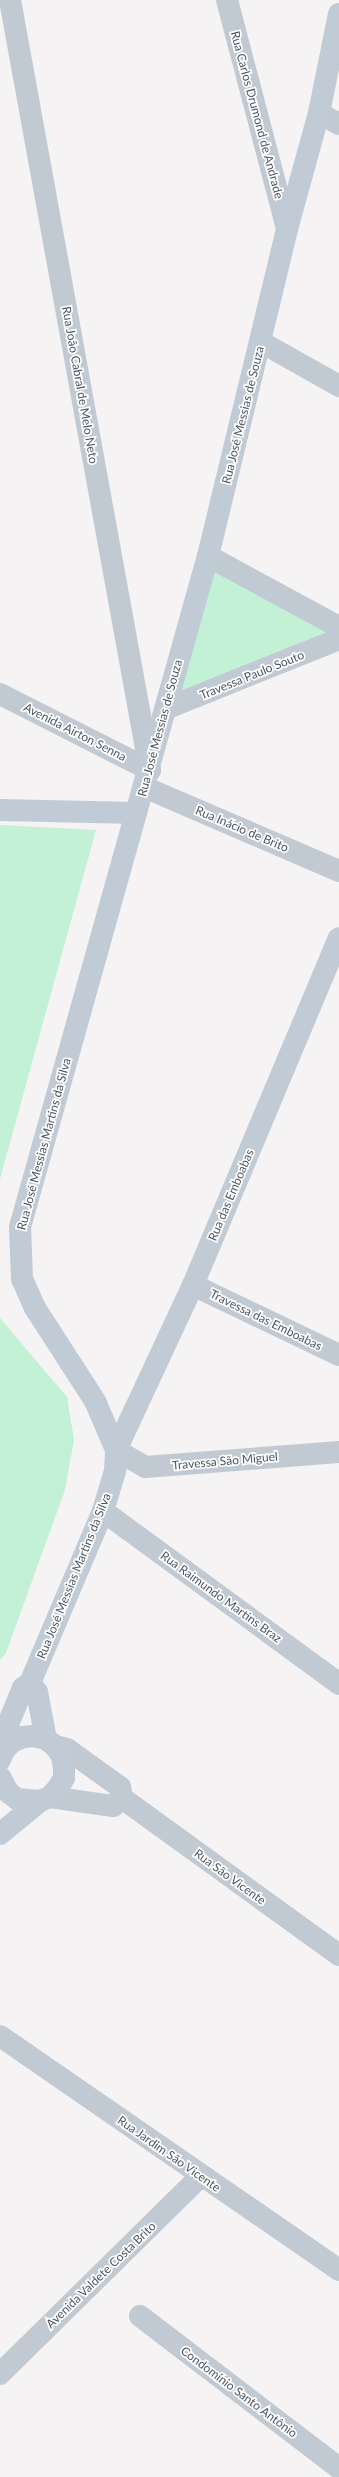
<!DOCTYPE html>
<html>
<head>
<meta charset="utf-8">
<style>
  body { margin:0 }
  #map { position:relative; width:339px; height:2477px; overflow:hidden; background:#f5f3f3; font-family:Lato,sans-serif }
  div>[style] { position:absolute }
  .green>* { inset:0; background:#c3f1d5 }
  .street>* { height:22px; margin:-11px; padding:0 11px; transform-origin:11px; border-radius:11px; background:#c1cad2 }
  .secondary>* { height:22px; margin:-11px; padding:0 11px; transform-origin:11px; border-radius:11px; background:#c1cbd6 }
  span { translate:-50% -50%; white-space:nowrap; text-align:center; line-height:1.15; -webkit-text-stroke:3.5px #fff; paint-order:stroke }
  .street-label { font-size:12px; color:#4a5661 }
</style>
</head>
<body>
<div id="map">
  <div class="green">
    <div style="clip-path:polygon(208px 556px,339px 627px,165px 709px)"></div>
    <div style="clip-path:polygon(0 825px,96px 830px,0 1179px)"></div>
    <div style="clip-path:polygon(0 1318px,67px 1397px,74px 1440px,65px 1490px,6px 1653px,0 1660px)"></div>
  </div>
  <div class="street">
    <div style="left:10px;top:0;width:783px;rotate:79.7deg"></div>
    <div style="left:227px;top:0;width:237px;rotate:75.3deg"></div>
    <div style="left:319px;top:113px;width:23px;rotate:29deg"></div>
    <div style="left:261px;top:342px;width:90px;rotate:29.4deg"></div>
    <div style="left:208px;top:556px;width:149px;rotate:28.5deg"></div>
    <div style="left:0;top:694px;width:168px;rotate:26.9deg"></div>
    <div style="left:165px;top:709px;width:188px;rotate:-21.9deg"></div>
    <div style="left:144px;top:787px;width:212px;rotate:23.3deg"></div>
    <div style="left:193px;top:1285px;width:162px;rotate:25.6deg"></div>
    <div style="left:116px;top:1450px;width:34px;rotate:30deg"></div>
    <div style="left:145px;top:1467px;width:195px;rotate:-4.4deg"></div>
    <div style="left:103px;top:1511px;width:293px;rotate:36.2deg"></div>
    <div style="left:55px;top:1746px;width:12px;rotate:14deg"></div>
    <div style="left:67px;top:1749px;width:65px;rotate:35.6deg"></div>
    <div style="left:120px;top:1787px;width:11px;rotate:80deg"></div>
    <div style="left:122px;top:1798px;width:268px;rotate:35.9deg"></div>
    <div style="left:50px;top:1797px;width:64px;rotate:8.1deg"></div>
    <div style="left:113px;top:1806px;width:12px;rotate:-42deg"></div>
    <div style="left:0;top:2036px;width:412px;rotate:34.6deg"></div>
    <div style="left:140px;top:2316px;width:250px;rotate:37.4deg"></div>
    <div style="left:0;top:2374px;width:282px;rotate:-44.6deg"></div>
  </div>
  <div class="secondary">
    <div style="left:0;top:810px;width:136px;rotate:1.3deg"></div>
    <div style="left:116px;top:1450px;width:182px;rotate:-65deg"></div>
    <div style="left:193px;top:1285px;width:376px;rotate:-67.2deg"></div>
    <div style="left:30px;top:1683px;width:187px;rotate:-67deg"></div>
    <div style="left:103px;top:1511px;width:42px;rotate:-73.3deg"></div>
    <div style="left:115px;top:1471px;width:21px;rotate:-87deg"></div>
    <div style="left:116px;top:1450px;width:53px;rotate:-113.2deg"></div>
    <div style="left:95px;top:1401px;width:111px;rotate:-122.8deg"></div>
    <div style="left:35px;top:1308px;width:32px;rotate:-114deg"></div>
    <div style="left:22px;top:1279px;width:52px;rotate:-92.2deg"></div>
    <div style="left:20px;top:1227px;width:697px;rotate:-74.35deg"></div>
    <div style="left:208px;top:556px;width:336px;rotate:-76.4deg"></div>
    <div style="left:287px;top:229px;width:120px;rotate:-74.6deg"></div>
    <div style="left:319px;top:113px;width:101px;rotate:-78.6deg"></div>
    <div style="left:30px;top:1683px;width:11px;rotate:52deg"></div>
    <div style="left:37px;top:1692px;width:48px;rotate:79.2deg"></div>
    <div style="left:4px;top:1750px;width:16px;rotate:-90deg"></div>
    <div style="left:4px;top:1734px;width:50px;rotate:-67.6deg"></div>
    <div style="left:23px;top:1688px;width:9px;rotate:-36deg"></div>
    <div style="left:0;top:1760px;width:11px;rotate:-68deg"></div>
    <div style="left:4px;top:1750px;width:11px;rotate:-45deg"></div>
    <div style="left:12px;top:1742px;width:12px;rotate:-24deg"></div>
    <div style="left:23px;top:1737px;width:11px;rotate:-5deg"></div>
    <div style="left:34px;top:1736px;width:12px;rotate:14deg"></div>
    <div style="left:46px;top:1739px;width:11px;rotate:38deg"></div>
    <div style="left:55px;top:1746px;width:12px;rotate:55deg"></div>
    <div style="left:62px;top:1756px;width:11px;rotate:80deg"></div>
    <div style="left:64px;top:1767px;width:11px;rotate:90deg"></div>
    <div style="left:64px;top:1778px;width:12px;rotate:121deg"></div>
    <div style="left:58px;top:1788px;width:12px;rotate:132deg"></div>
    <div style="left:50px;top:1797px;width:11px;rotate:158deg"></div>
    <div style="left:40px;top:1801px;width:23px;rotate:-175deg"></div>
    <div style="left:17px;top:1799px;width:11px;rotate:-142deg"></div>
    <div style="left:8px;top:1792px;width:17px;rotate:-118deg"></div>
    <div style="left:0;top:1834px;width:52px;rotate:-39.5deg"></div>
  </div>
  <div class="street-label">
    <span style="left:257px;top:115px;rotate:75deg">Rua Carlos Drumond de Andrade</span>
    <span style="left:80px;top:385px;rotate:80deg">Rua João Cabral de Melo Neto</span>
    <span style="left:243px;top:415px;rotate:-76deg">Rua José Messias de Souza</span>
    <span style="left:252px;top:675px;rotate:-22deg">Travessa Paulo Souto</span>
    <span style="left:160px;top:728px;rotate:-75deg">Rua José Messias de Souza</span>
    <span style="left:75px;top:732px;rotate:27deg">Avenida Airton Senna</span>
    <span style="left:242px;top:829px;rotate:23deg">Rua Inácio de Brito</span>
    <span style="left:44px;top:1144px;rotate:-75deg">Rua José Messias Martins da Silva</span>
    <span style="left:231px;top:1195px;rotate:-67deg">Rua das Emboabas</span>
    <span style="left:266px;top:1320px;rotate:26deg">Travessa das Emboabas</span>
    <span style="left:225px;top:1461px;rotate:-5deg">Travessa São Miguel</span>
    <span style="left:74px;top:1576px;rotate:-68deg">Rua José Messias Martins da Silva</span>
    <span style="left:221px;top:1597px;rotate:36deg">Rua Raimundo Martins Braz</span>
    <span style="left:230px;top:1877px;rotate:36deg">Rua São Vicente</span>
    <span style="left:169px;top:2154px;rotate:35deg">Rua Jardim São Vicente</span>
    <span style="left:101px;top:2275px;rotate:-44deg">Avenida Valdete Costa Brito</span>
    <span style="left:239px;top:2392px;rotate:37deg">Condomínio Santo Antônio</span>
  </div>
</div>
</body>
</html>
